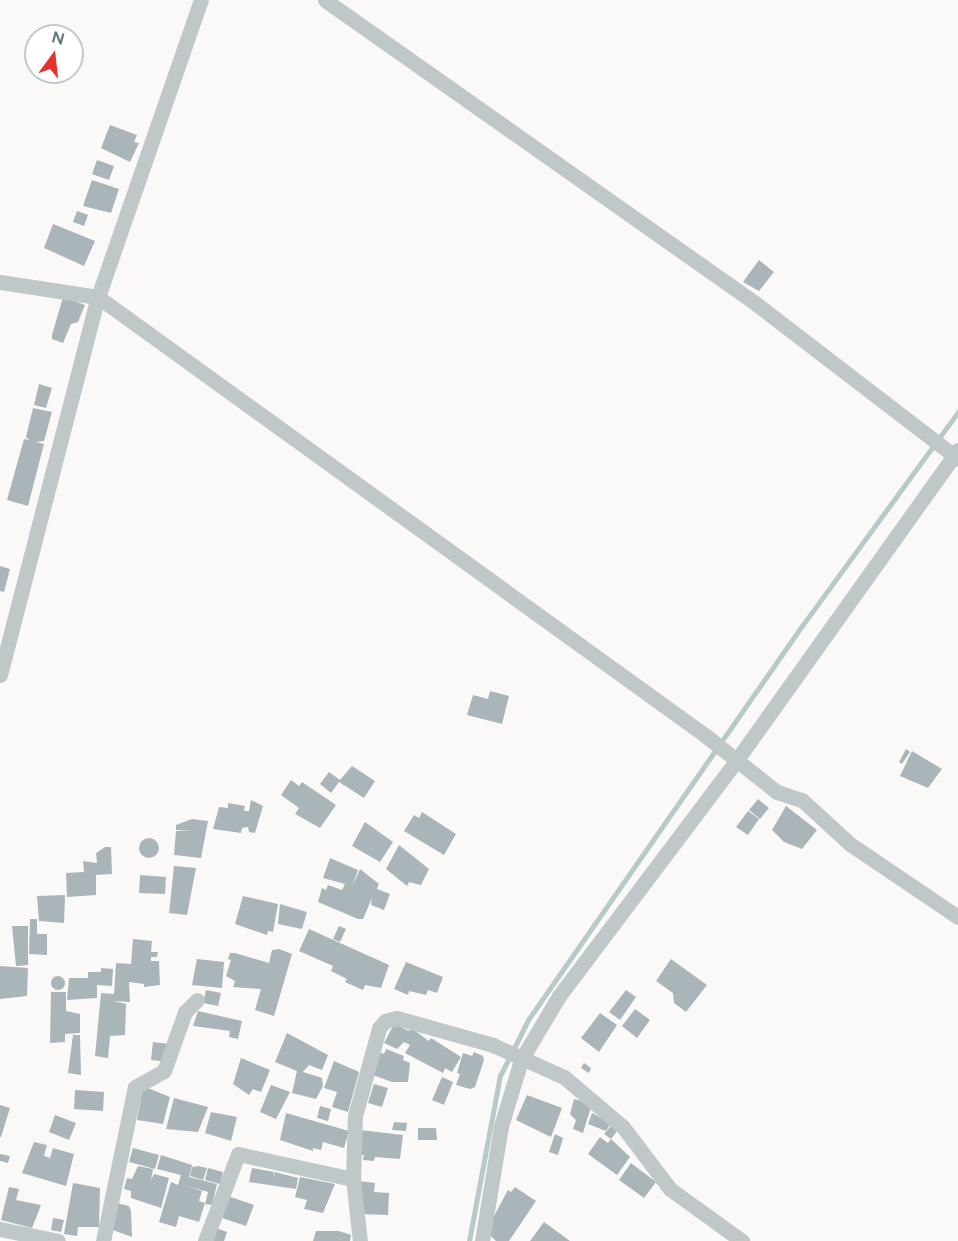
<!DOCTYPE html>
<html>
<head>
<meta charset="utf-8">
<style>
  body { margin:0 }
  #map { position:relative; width:958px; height:1241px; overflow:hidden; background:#faf9f7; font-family:Figtree,sans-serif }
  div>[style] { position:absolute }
  .stream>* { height:4.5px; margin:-2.25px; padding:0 2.25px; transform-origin:2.25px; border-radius:2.25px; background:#b8c9ca }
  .building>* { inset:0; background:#a9b5b9 }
  .round { border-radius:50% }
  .minor>* { height:15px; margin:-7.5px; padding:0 7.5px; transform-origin:7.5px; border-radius:7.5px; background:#c0c7c9 }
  span { translate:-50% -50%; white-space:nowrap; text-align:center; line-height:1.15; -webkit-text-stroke:6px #fff; paint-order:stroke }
  .north { position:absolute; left:24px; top:24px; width:60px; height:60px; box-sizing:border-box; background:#fff; border:2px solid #c1cacd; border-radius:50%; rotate:15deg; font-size:16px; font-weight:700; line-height:24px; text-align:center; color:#647a83 }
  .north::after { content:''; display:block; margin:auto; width:21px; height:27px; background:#e5332c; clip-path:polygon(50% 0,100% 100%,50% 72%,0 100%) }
</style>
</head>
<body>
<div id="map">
  <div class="stream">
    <div style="left:469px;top:1241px;width:168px;rotate:-79.4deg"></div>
    <div style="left:500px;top:1076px;width:63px;rotate:-63.4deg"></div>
    <div style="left:528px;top:1020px;width:480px;rotate:-55.2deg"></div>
    <div style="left:802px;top:626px;width:265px;rotate:-53.9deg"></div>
  </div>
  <div class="building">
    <div style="clip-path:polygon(110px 125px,137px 135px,134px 142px,139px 143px,130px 162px,101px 148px)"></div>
    <div style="clip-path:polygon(97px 160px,114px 166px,109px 180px,92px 174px)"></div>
    <div style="clip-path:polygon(92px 180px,119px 189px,111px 213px,83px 206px)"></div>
    <div style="clip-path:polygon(77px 211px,88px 215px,84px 226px,73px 222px)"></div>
    <div style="clip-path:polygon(53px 224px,95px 241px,84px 266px,44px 248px)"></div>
    <div style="clip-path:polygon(759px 260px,774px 272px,759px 291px,743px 282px)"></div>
    <div style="clip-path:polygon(63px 297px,85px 305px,78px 322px,71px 324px,63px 343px,52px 339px,52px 335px)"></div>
    <div style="clip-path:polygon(39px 384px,52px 388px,46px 408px,34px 405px)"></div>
    <div style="clip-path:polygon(33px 408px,52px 412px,44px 441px,36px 442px,44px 444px,28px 506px,7px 500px,24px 439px,29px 440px,26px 437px)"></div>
    <div style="clip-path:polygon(0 566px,10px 569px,4px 592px,0 591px)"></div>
    <div style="clip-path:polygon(490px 691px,509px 696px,502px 724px,467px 715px,473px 695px,488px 699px)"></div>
    <div style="clip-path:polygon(906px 749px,910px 752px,902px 764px,899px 762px)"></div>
    <div style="clip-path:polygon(912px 751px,942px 769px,928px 788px,900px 776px)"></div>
    <div style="clip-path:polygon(352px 766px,375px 781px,364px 798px,339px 782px,331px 793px,320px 784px,329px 772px,340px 780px)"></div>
    <div style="clip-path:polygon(291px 780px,299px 786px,302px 782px,336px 805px,320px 828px,295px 814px,299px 808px,281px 795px)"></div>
    <div style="clip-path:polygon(758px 799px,769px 808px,760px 819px,749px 810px)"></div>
    <div style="clip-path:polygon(251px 800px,263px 806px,255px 833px,249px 832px,248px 827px,242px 828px,241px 833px,213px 829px,219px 807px,228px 808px,228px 803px,245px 806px,244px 811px,249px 811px)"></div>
    <div style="clip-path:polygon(786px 806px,817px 830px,802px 849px,784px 842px,772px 830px)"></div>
    <div style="clip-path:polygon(748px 811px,759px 819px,748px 835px,736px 827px)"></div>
    <div style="clip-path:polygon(422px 812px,456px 834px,444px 855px,404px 831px,414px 815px,419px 818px)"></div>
    <div style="clip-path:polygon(192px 819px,208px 821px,201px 858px,174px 855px,176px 831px,191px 831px,176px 830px,176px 825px)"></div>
    <div style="clip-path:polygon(365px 822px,393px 842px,380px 862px,352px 846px)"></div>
    <div class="round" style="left:139px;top:838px;width:20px;height:20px"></div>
    <div style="clip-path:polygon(399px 845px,429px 869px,421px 885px,409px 882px,407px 886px,386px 869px)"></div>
    <div style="clip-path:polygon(105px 847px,111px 847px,112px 874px,96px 875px,96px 895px,67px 897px,66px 873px,84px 872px,83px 861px,97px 863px,96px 853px)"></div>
    <div style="clip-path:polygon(330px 858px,358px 870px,352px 887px,360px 869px,379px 884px,377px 889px,390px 894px,384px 910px,371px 905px,372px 898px,363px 919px,358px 919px,318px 902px,322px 888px,326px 890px,328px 885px,342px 890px,345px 884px,323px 878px)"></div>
    <div style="clip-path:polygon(174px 866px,196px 868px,187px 915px,169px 913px)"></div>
    <div style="clip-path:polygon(140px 875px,166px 877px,165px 894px,139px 893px)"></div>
    <div style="clip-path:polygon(65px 895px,64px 923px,39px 921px,37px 896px)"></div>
    <div style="clip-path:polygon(243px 896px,278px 904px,273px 932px,268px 931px,267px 935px,235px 924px)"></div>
    <div style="clip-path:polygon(280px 904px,307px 912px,302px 929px,278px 924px)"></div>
    <div style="clip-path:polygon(30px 919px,37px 919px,37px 934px,47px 934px,47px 955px,29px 954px)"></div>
    <div style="clip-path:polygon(12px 926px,28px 926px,28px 965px,16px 966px)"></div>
    <div style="clip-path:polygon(339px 926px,346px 929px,340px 942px,333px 939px)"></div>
    <div style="clip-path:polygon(309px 929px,389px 965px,381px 988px,365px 985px,363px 990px,345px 982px,347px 979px,331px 971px,333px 966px,299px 951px)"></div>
    <div style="clip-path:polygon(133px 939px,152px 941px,151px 952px,158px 952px,157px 957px,151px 957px,151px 961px,159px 961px,160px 985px,144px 987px,144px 984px,129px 982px,130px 1002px,113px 1001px,126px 1004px,125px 1035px,110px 1036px,108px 1058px,95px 1056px,101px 993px,114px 994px,116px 963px,131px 964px)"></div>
    <div style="clip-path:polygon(279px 949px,292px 954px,274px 1016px,255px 1010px,261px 989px,233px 987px,235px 981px,226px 976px,231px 960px,228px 959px,230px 953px,235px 953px,269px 963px,272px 950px)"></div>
    <div style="clip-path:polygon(197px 959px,224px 962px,222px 988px,192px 985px)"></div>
    <div style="clip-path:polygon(671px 959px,707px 985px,686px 1012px,674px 1003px,673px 993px,656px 981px)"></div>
    <div style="clip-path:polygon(406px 962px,443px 977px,437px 993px,428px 990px,426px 995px,409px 991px,408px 995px,394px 989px)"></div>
    <div style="clip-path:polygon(0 966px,28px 968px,27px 996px,0 999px)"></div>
    <div style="clip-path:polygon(101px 968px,113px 969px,112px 986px,97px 985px,97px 998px,67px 1000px,69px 978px,88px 978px,88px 972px,101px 972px)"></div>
    <div class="round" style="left:51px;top:976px;width:14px;height:14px"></div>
    <div style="clip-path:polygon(206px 990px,221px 993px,218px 1006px,203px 1003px)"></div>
    <div style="clip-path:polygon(626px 990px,636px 997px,620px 1020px,609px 1012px)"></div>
    <div style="clip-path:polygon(51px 992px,66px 992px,66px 1011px,80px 1014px,80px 1033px,65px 1034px,65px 1042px,50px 1043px)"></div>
    <div style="clip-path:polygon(635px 1009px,650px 1020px,637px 1038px,622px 1026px)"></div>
    <div style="clip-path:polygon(198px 1011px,242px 1021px,238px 1039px,229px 1037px,230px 1031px,193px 1026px)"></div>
    <div style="clip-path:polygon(600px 1013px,617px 1025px,599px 1052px,581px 1038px)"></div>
    <div style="clip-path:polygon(394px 1024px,409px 1031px,411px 1028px,429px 1041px,431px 1038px,461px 1057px,452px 1072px,445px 1068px,443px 1073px,405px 1053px,410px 1045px,404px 1042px,397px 1049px,384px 1043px)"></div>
    <div style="clip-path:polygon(287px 1033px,328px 1055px,322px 1070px,309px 1065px,303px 1072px,322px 1078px,323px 1086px,316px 1099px,292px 1093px,297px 1071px,275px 1062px)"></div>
    <div style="clip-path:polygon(73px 1035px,80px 1035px,81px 1075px,68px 1073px)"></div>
    <div style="clip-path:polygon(153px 1042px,169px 1044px,161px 1061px,151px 1060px)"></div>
    <div style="clip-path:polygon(386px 1049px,404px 1056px,403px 1060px,410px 1063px,408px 1082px,392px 1082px,370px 1074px,378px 1052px,384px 1054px)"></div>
    <div style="clip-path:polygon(474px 1052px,483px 1056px,484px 1060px,475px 1087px,470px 1089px,456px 1085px,460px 1074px,457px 1073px,463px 1053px,472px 1056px)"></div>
    <div style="clip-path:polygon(241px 1058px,270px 1070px,261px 1092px,253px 1089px,249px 1095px,233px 1084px)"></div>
    <div style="clip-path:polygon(334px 1061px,359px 1072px,348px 1112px,332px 1107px,337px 1092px,324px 1088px)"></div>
    <div style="clip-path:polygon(584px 1063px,591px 1068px,589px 1073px,581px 1068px)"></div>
    <div style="clip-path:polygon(442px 1077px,453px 1082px,444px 1105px,432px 1100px)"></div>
    <div style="clip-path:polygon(374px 1084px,388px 1088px,382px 1107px,368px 1103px)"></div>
    <div style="clip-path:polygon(271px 1085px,290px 1092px,276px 1119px,260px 1112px)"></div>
    <div style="clip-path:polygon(143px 1086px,170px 1097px,163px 1124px,137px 1120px)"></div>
    <div style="clip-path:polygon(75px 1090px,104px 1092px,103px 1111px,74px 1109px)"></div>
    <div style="clip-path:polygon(527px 1095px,562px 1108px,551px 1137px,516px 1120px)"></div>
    <div style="clip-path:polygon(174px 1098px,208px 1107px,198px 1132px,166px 1129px)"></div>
    <div style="clip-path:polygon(574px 1099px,592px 1104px,583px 1133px,573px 1129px,576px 1120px,570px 1114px)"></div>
    <div style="clip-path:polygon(0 1105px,10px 1108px,1px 1137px,0 1137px)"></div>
    <div style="clip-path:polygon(320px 1106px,331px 1109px,328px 1121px,317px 1118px)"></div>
    <div style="clip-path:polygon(211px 1112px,237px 1117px,231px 1141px,205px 1133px)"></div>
    <div style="clip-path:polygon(286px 1113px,349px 1131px,344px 1148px,323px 1142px,321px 1150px,313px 1148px,313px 1151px,280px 1140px)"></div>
    <div style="clip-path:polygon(592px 1113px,611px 1123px,606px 1131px,588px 1124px)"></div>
    <div style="clip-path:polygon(55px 1115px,76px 1123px,69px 1140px,49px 1132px)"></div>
    <div style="clip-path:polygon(394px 1122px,407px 1123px,406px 1131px,392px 1130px)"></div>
    <div style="clip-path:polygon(611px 1126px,617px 1131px,611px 1139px,604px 1134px)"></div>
    <div style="clip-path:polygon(418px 1128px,436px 1128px,437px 1140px,418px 1140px)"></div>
    <div style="clip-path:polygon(360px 1130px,403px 1135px,400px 1159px,375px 1157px,374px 1161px,363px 1160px,364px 1155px,357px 1155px)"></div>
    <div style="clip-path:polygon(555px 1134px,563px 1138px,558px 1155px,549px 1152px)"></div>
    <div style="clip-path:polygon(600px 1137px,608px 1143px,611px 1139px,630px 1157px,617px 1175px,588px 1154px)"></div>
    <div style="clip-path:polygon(34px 1142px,47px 1145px,44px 1156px,50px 1158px,53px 1148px,74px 1154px,66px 1186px,22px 1173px)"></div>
    <div style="clip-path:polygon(133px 1148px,159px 1155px,155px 1169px,129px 1162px)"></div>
    <div style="clip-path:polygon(0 1154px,10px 1156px,8px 1163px,0 1161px)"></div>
    <div style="clip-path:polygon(161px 1155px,192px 1165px,189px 1177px,217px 1184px,212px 1205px,205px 1204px,208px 1192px,183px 1185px,202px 1191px,199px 1201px,205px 1203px,199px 1222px,179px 1216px,176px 1227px,159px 1222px,171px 1182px,178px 1185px,181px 1175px,157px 1169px)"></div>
    <div style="clip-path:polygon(631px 1163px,656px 1182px,644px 1198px,619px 1180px)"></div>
    <div style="clip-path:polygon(138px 1166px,153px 1169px,151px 1180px,154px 1174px,169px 1178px,161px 1208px,131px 1198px,131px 1191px,124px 1189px,127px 1178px,132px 1179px)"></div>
    <div style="clip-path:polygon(198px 1166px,207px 1168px,203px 1180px,190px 1176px,192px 1167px)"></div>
    <div style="clip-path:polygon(208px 1168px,223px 1172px,220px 1184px,205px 1180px)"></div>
    <div style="clip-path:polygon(252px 1168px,274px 1172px,273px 1179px,275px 1172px,298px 1178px,296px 1189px,249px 1182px)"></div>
    <div style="clip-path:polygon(300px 1177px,335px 1184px,323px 1213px,304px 1209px,307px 1200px,295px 1197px)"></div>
    <div style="clip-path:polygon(359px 1181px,375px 1183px,374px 1192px,389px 1193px,388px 1215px,360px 1214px)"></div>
    <div style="clip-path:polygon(73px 1183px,100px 1188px,99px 1227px,78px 1227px,77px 1236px,64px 1234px)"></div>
    <div style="clip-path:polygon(9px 1187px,19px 1189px,16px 1200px,41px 1205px,32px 1228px,1px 1220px)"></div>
    <div style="clip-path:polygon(515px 1187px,536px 1201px,509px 1241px,496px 1241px,486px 1231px,508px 1190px,511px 1192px)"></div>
    <div style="clip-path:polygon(228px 1196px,254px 1205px,246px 1226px,222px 1218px)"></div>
    <div style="clip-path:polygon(116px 1203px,129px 1206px,131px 1211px,132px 1237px,110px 1229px)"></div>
    <div style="clip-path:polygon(53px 1218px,64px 1220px,61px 1232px,51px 1230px)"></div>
    <div style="clip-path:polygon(544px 1222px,570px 1241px,530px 1241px)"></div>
    <div style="clip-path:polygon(216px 1228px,227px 1232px,224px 1241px,210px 1241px)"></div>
    <div style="clip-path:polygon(316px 1231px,339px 1231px,351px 1235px,350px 1241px,313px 1241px)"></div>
  </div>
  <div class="minor">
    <div style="left:325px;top:0;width:526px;rotate:35.17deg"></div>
    <div style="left:755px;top:303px;width:256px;rotate:37.5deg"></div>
    <div style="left:0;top:282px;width:99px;rotate:8.7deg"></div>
    <div style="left:98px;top:297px;width:750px;rotate:35.83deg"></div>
    <div style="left:706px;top:736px;width:90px;rotate:38.3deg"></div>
    <div style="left:777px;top:792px;width:26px;rotate:18deg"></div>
    <div style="left:802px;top:800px;width:65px;rotate:42.5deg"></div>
    <div style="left:850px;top:844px;width:130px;rotate:34.1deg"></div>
    <div style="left:0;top:675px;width:390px;rotate:-75.5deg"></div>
    <div style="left:98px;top:297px;width:314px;rotate:-70.9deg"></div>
    <div style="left:353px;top:1179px;width:62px;rotate:83.6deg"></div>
    <div style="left:0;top:1229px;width:59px;rotate:11.7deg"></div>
    <div style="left:103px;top:1241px;width:157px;rotate:-78.3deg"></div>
    <div style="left:135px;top:1087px;width:33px;rotate:-29deg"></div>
    <div style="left:164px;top:1071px;width:63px;rotate:-70.4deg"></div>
    <div style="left:185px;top:1012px;width:17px;rotate:-45deg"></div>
    <div style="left:205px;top:1241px;width:93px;rotate:-69.2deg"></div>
    <div style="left:238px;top:1154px;width:118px;rotate:12.3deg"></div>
    <div style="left:353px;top:1179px;width:63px;rotate:-88.2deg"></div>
    <div style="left:355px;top:1116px;width:91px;rotate:-74.7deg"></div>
    <div style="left:379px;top:1028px;width:9px;rotate:-49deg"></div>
    <div style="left:385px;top:1021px;width:12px;rotate:-14deg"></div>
    <div style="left:397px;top:1018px;width:100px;rotate:15.7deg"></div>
    <div style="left:493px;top:1045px;width:78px;rotate:24.3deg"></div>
    <div style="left:564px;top:1077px;width:77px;rotate:40.3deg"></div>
    <div style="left:623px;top:1127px;width:78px;rotate:52.8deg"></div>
    <div style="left:670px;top:1189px;width:89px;rotate:35.8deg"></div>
    <div style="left:482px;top:1241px;width:117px;rotate:-80.6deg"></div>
    <div style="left:501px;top:1126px;width:69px;rotate:-73.1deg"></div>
    <div style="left:521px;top:1060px;width:74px;rotate:-59.3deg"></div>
    <div style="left:559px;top:996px;width:294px;rotate:-53deg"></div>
    <div style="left:736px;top:761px;width:382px;rotate:-54.5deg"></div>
  </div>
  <div class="north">N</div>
</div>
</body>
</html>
